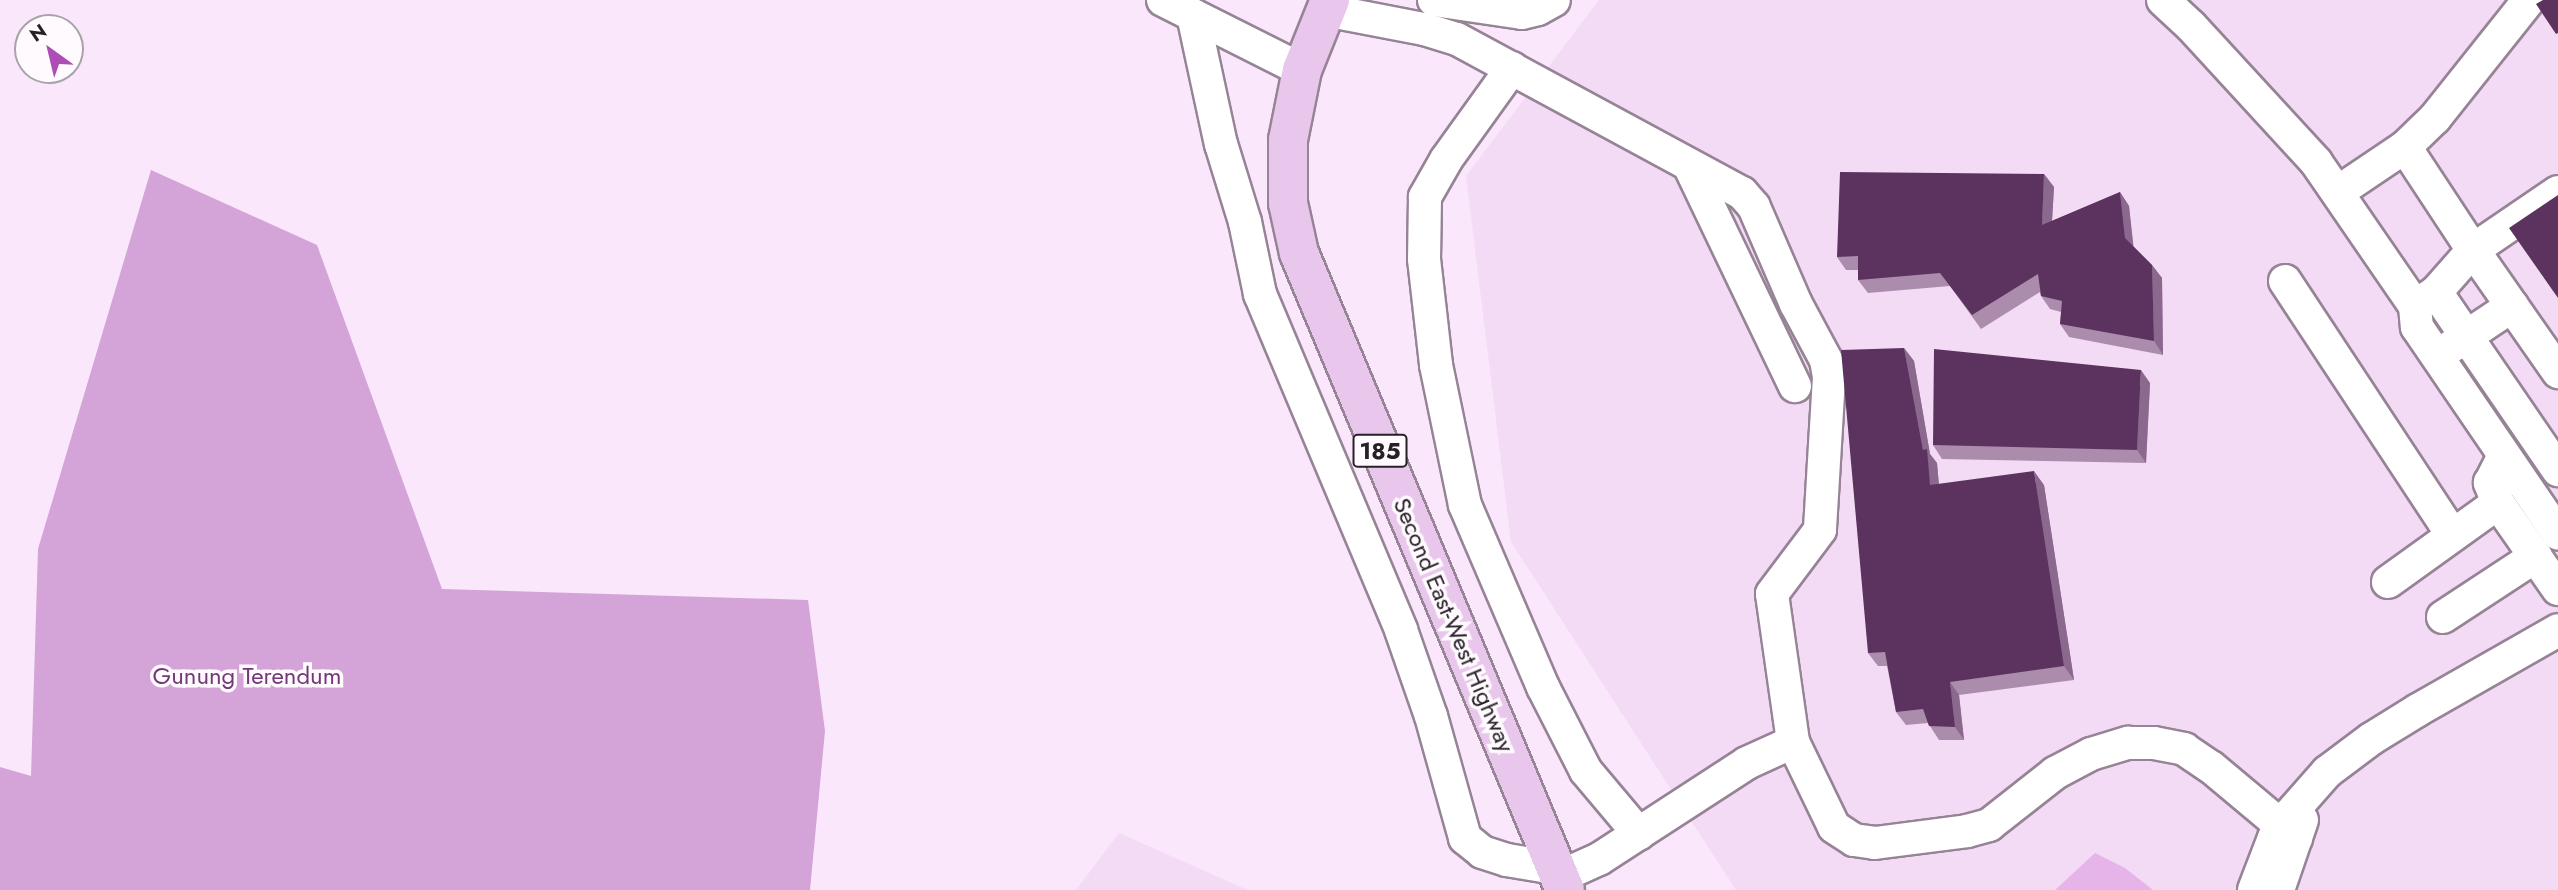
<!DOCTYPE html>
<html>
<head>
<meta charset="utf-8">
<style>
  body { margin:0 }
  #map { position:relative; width:2558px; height:890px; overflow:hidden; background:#fae7fb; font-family:Jost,sans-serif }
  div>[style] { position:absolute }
  .built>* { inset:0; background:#f4dbf5 }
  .forest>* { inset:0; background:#d4a3d7 }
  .water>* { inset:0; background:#e6b4e8 }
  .roads { filter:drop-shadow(2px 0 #968496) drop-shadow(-2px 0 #968496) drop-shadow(0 2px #968496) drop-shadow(0 -2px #968496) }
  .minor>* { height:32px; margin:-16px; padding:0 16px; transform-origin:16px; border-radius:16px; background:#fff }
  .major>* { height:38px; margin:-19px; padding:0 19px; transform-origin:19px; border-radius:19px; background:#e9c6eb }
  .wall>* { inset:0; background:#ab8cad }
  .shaded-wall>* { inset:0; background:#8b688e }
  .building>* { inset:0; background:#5c325f }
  span { translate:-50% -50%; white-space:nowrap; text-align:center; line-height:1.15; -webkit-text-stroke:7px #fefafe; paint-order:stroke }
  .shield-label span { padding:2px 5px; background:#fefafe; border:2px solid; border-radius:5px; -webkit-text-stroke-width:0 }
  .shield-label { font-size:23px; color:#272027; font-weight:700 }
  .street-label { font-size:24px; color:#272027 }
  .park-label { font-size:24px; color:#723877 }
  .north { position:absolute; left:14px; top:14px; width:70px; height:70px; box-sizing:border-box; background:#fefafe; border:2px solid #a8a3a8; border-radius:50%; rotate:326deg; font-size:19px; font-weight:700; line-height:28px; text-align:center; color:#272027 }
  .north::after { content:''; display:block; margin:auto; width:24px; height:32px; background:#ad4db5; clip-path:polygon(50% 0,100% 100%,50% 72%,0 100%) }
</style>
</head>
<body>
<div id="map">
  <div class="built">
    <div style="clip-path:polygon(1599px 0,2558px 0,2558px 890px,1736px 890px,1511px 542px,1466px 176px)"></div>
    <div style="clip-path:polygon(1119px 833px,1248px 890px,1076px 890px)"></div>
  </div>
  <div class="forest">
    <div style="clip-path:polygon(151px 170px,317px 245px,442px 589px,808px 600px,825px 731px,810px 890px,0 890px,0 767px,31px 776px,38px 549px)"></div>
  </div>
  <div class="water">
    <div style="clip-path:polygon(2095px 853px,2125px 868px,2153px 890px,2055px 890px)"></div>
  </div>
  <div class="roads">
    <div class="minor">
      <div style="left:1163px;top:0;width:156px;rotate:26.7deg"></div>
      <div style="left:1434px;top:0;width:89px;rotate:8.4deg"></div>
      <div style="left:1522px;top:13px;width:16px;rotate:-14deg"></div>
      <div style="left:1538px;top:9px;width:18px;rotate:-29deg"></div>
      <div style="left:2163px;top:0;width:38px;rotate:43deg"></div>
      <div style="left:2191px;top:26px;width:185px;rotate:47.4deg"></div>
      <div style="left:2316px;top:162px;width:175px;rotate:55.5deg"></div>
      <div style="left:2415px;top:306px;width:21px;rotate:85deg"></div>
      <div style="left:2417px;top:327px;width:250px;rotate:55.7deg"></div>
      <div style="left:1325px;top:10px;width:101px;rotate:10.9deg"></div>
      <div style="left:1424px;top:29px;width:34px;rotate:17deg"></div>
      <div style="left:1457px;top:39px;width:324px;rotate:28.4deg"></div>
      <div style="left:1742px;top:193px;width:18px;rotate:49deg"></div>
      <div style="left:1754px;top:207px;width:106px;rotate:66.6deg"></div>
      <div style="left:1796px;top:304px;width:64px;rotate:61.8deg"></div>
      <div style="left:1826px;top:360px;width:17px;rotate:80deg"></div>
      <div style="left:1829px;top:377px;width:153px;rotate:93.4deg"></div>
      <div style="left:1820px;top:530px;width:80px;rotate:126.9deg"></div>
      <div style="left:1772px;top:594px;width:149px;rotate:81.9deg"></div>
      <div style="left:1793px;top:742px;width:51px;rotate:155.5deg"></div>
      <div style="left:1747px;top:763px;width:176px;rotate:147deg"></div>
      <div style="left:1599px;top:859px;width:44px;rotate:155.8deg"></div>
      <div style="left:1193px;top:15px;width:132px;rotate:77.8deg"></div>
      <div style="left:1221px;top:144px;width:82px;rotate:72.9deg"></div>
      <div style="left:1245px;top:222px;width:74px;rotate:78.2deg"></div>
      <div style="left:1260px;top:294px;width:364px;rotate:67.2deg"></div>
      <div style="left:1401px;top:630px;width:91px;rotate:70.8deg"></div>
      <div style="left:1431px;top:716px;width:127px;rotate:74.4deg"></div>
      <div style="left:1465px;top:838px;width:22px;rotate:39deg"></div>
      <div style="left:1482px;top:852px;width:26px;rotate:18deg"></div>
      <div style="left:1507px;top:860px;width:49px;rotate:9.5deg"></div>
      <div style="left:1512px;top:68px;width:113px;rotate:125.7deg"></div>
      <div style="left:1446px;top:160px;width:43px;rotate:119.6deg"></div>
      <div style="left:1425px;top:197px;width:62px;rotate:90.9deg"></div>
      <div style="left:1424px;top:259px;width:107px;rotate:83.5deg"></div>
      <div style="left:1436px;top:365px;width:143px;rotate:78.3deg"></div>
      <div style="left:1465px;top:505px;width:198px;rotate:66.8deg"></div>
      <div style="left:1543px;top:687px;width:94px;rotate:62.9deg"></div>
      <div style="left:1586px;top:771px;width:82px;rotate:49.9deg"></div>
      <div style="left:2405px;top:147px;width:123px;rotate:56.6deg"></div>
      <div style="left:2473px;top:250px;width:56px;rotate:131.4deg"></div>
      <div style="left:2436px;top:292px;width:22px;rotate:146deg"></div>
      <div style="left:1690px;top:167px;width:243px;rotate:64.4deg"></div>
      <div style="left:2338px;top:192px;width:81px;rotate:-33.9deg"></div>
      <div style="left:2405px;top:147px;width:42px;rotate:-44deg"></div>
      <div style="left:2435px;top:118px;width:151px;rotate:-51.5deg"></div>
      <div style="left:2558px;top:192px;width:103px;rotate:145.7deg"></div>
      <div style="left:2473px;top:250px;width:149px;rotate:55.1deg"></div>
      <div style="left:2285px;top:281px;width:303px;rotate:56.6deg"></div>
      <div style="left:2436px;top:292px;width:216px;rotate:55.6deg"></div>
      <div style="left:2449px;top:348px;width:76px;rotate:-33.7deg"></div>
      <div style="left:2498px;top:503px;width:105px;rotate:55.1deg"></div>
      <div style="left:2388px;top:582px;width:135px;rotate:-35.7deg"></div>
      <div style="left:2498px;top:503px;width:22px;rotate:-112deg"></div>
      <div style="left:2490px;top:483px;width:30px;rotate:-63deg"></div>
      <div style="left:2443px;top:617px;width:111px;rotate:-33.3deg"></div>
      <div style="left:1793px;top:742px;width:94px;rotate:64.2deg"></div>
      <div style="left:1834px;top:827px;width:24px;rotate:33deg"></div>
      <div style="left:1854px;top:840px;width:21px;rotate:8deg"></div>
      <div style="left:1875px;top:843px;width:93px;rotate:-7.4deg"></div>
      <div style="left:1967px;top:831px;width:23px;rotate:-15deg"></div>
      <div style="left:1989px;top:825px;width:84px;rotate:-38.2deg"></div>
      <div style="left:2055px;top:773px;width:41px;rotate:-27.8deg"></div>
      <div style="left:2091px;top:754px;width:39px;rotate:-17deg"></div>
      <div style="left:2128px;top:743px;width:26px"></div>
      <div style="left:2154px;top:743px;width:31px;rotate:11deg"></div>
      <div style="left:2184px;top:749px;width:32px;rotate:34deg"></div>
      <div style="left:2211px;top:767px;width:111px;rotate:39.9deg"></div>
      <div style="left:2254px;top:890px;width:56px;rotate:-69deg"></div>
      <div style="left:2274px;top:838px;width:29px;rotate:-56deg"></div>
      <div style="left:2290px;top:814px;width:56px;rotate:-48.6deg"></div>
      <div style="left:2327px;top:772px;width:55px;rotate:-36.9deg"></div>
      <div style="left:2371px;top:739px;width:55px;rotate:-31.7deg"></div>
      <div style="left:2418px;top:710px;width:161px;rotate:-29.7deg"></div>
      <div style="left:2278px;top:890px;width:74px;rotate:-71.1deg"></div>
    </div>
    <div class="major">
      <div style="left:1330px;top:0;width:75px;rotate:111.8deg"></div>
      <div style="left:1302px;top:70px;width:71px;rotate:101.3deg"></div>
      <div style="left:1288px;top:140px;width:63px;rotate:90deg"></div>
      <div style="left:1288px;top:203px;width:51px;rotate:77.6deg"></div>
      <div style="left:1299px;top:253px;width:690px;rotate:67.34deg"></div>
    </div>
  </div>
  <div class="wall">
    <div style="clip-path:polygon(2044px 174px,2054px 187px,2052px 221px,2120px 192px,2129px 206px,2133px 246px,2152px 265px,2162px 278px,2163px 355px,2069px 337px,2060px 324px,2061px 312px,2050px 309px,2041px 296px,2040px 292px,1981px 329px,1950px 286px,1868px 293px,1858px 280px,1858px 270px,1846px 270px,1837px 257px)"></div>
    <div style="clip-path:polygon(1904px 348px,1914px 361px,1930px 454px,1937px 463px,1939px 484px,2044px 485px,2074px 680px,1959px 695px,1964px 740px,1939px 740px,1928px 723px,1906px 725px,1896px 712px,1887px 666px,1878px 666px,1868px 653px)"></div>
    <div style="clip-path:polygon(2150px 383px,2146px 463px,1942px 459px,1933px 445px)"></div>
  </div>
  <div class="shaded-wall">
    <div style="clip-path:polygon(2044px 174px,2054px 187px,2051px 238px,2042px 225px)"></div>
    <div style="clip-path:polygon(2120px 192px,2129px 206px,2134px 251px,2125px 238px)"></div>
    <div style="clip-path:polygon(2152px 265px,2162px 278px,2163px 355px,2154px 341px)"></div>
    <div style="clip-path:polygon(1904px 348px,1914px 361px,1930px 454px,1937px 463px,1940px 499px,1930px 485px,1923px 450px)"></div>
    <div style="clip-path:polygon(2141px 370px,2150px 383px,2146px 463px,2137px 450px)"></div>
    <div style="clip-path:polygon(2034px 471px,2044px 485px,2074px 680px,2064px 666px)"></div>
    <div style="clip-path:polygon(1950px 682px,1959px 695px,1964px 740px,1955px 727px)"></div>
  </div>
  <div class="building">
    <div style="clip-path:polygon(2543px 0,2558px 0,2558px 33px,2556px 34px,2536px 4px)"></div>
    <div style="clip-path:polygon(1840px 172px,2044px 174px,2042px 225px,2120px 192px,2125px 238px,2152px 265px,2154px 341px,2060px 324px,2062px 301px,2041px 296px,2038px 274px,1972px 315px,1940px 273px,1858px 280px,1858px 256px,1837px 257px)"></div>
    <div style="clip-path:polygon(2558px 195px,2558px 298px,2509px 228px)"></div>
    <div style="clip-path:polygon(1904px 348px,1923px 450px,1927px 449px,1930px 485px,2034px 471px,2064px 666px,1950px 682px,1955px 727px,1929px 726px,1923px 709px,1896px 712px,1885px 652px,1868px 653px,1841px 350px)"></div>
    <div style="clip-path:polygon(1934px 349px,2141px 370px,2137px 450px,1933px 445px)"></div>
  </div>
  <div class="shield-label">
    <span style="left:1380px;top:451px">185</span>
  </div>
  <div class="street-label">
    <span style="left:1454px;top:625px;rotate:67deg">Second East-West Highway</span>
  </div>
  <div class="park-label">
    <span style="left:247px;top:676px">Gunung Terendum</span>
  </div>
  <div class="north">N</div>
</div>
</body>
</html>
